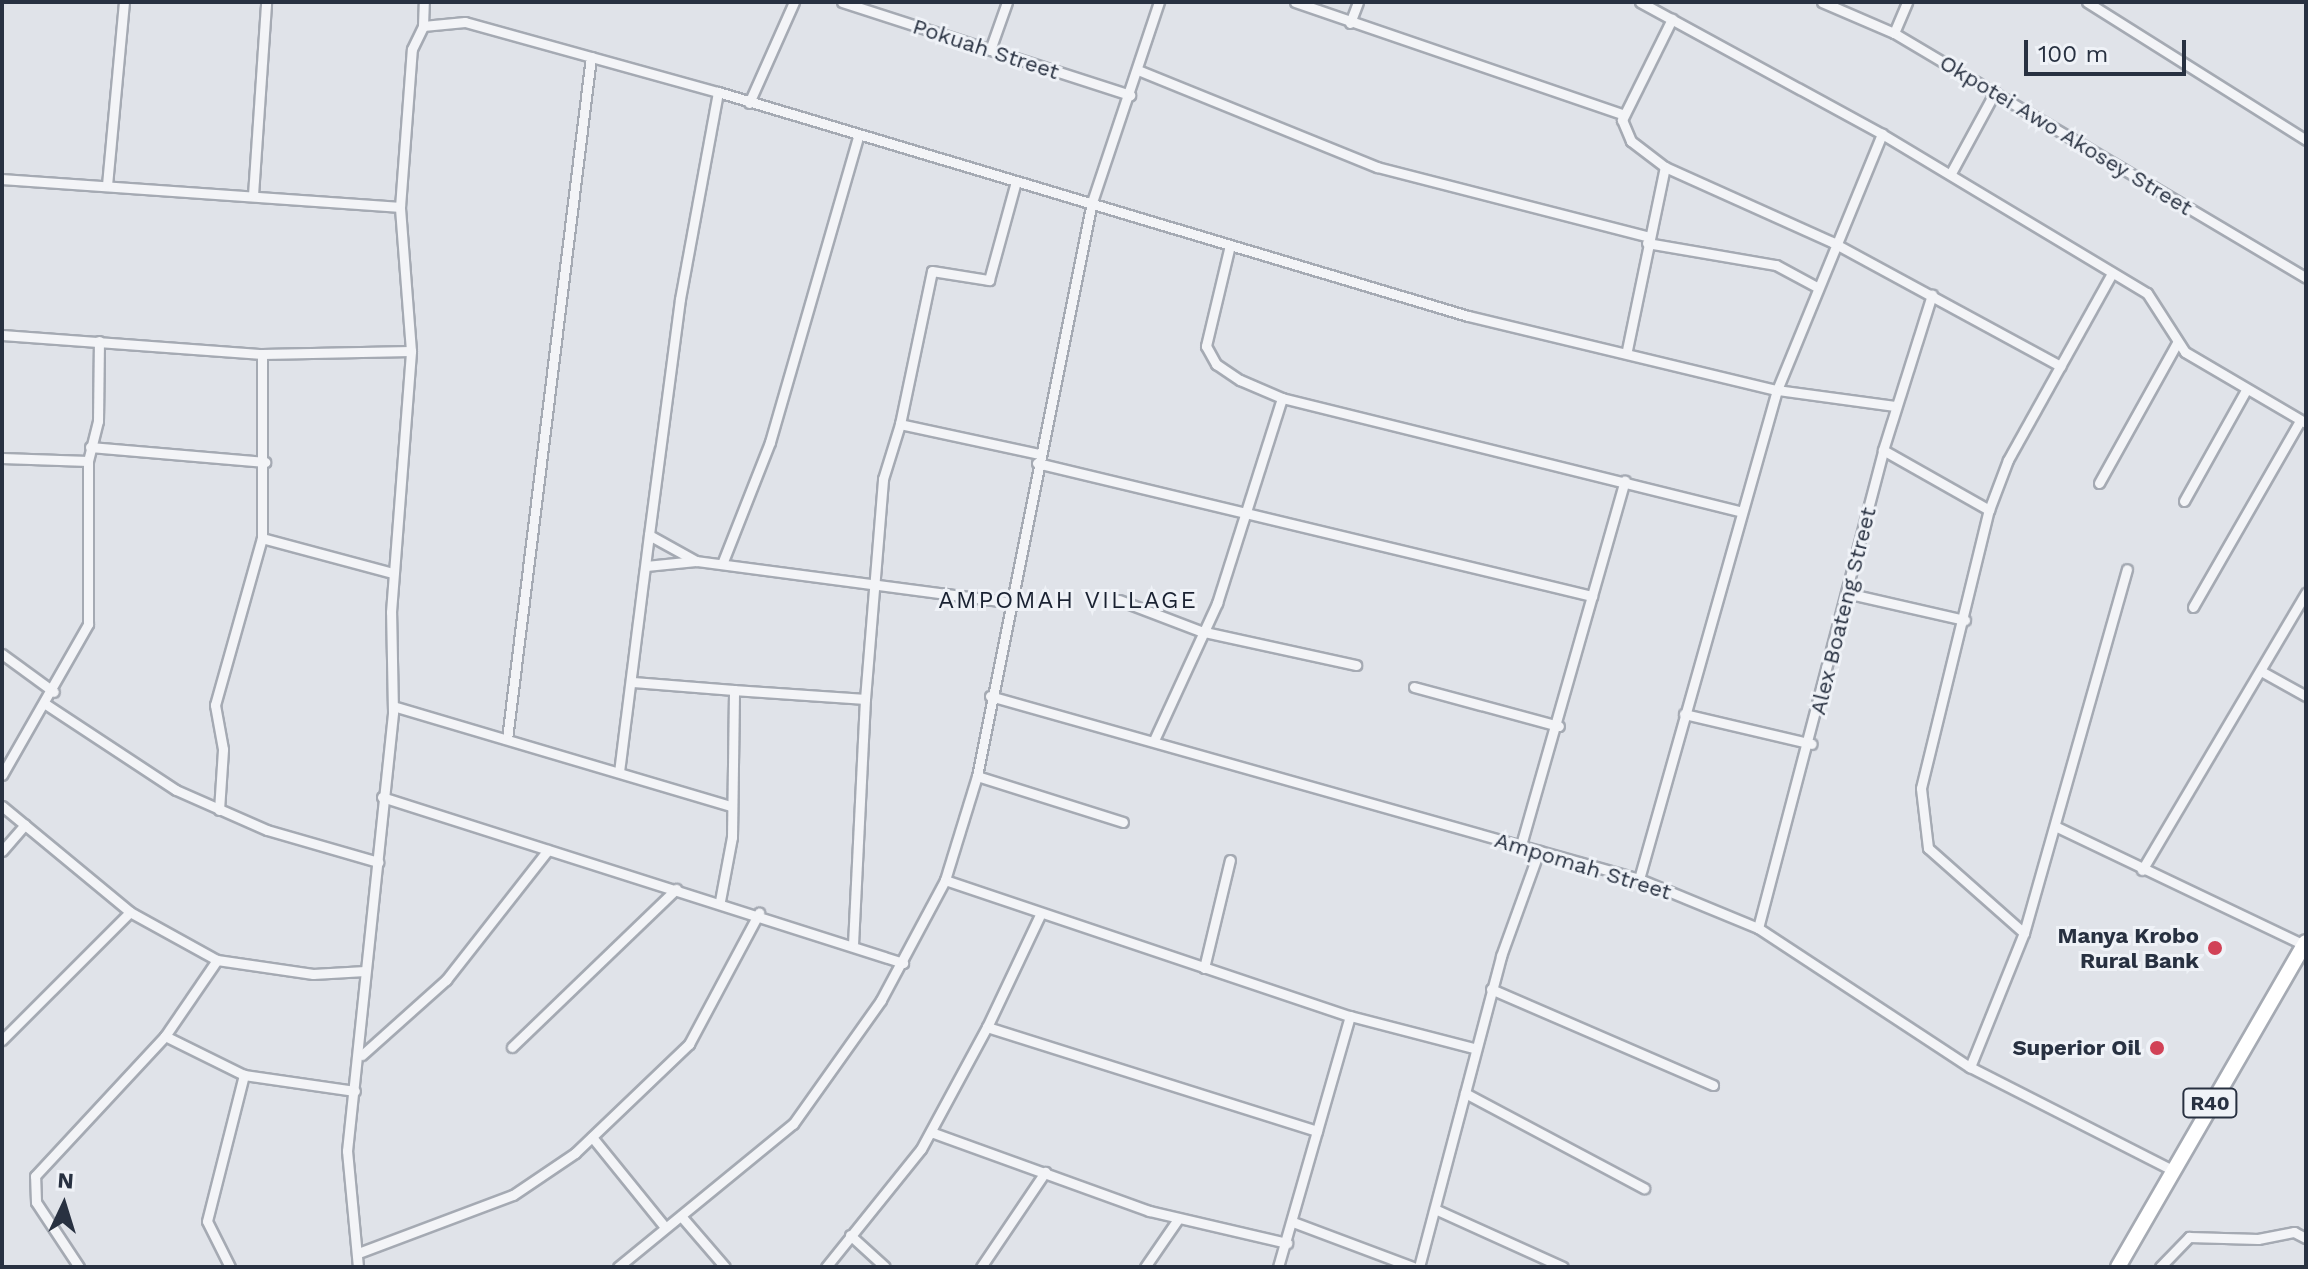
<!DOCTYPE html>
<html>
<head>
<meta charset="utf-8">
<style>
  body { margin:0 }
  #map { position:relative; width:2308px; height:1269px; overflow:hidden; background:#e0e3e9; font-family:"Work Sans",sans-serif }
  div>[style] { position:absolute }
  .roads { filter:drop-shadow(2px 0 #a5aab3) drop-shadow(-2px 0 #a5aab3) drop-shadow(0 2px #a5aab3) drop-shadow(0 -2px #a5aab3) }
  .minor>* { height:9px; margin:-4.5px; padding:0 4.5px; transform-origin:4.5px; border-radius:4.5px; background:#f3f4f7 }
  .primary>* { height:14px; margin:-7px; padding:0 7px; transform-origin:7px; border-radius:7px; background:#fff }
  .dots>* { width:22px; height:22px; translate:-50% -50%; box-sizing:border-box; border:4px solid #eff2f7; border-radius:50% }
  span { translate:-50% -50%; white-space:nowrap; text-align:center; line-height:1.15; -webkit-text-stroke:6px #eff2f7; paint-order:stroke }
  .shield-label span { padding:2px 6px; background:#eff2f7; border:2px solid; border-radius:6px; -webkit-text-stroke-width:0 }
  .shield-label { font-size:20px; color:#283141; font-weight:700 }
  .street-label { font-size:22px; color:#283141 }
  .poi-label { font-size:22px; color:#283141; font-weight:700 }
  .right { translate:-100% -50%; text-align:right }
  .neighbourhood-label { font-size:24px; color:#1a2232; letter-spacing:2px }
  .frame { position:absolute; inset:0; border:4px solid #283141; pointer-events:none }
  .north { position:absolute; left:24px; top:1165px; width:80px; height:80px; -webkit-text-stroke:6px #eff2f7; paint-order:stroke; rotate:4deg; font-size:22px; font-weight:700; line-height:32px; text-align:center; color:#283141 }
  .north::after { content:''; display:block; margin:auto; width:28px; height:36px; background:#283141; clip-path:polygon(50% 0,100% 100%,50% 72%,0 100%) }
  .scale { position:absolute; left:2024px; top:40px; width:162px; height:36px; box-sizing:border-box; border:4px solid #283141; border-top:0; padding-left:10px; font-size:24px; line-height:28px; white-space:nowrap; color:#283141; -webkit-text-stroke:6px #eff2f7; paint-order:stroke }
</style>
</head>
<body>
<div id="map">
  <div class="roads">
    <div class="minor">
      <div style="left:842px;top:2px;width:303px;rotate:17.9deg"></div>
      <div style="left:1295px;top:2px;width:347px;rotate:18.9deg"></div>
      <div style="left:1640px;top:2px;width:276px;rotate:28.6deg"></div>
      <div style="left:1882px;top:134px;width:309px;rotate:31deg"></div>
      <div style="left:2147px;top:293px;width:70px;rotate:57.2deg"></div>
      <div style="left:2185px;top:352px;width:140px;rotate:30.4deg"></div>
      <div style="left:1822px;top:2px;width:78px;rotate:23.3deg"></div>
      <div style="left:1894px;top:33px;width:479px;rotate:30.7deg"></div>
      <div style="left:2087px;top:2px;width:259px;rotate:32.2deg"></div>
      <div style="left:1350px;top:23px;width:22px;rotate:-69deg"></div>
      <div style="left:423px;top:26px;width:24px;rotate:-88deg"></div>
      <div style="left:1894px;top:33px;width:34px;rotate:-67deg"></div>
      <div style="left:990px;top:50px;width:51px;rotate:-70.5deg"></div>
      <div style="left:1138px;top:70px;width:258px;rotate:22.1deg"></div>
      <div style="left:1377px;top:167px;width:281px;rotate:14.4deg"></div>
      <div style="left:718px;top:92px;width:210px;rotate:100.4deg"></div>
      <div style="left:680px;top:299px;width:238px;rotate:97.5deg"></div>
      <div style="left:649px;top:535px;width:54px;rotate:29deg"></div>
      <div style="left:696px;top:561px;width:313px;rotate:7.5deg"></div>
      <div style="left:749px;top:103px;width:111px;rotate:-66deg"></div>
      <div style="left:1665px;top:167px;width:43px;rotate:-142.6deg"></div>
      <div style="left:1631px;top:141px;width:23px;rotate:-113deg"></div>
      <div style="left:1622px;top:120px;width:113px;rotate:-63.7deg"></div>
      <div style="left:1951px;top:173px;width:92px;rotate:-61.5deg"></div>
      <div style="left:2px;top:179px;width:399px;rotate:4deg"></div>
      <div style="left:107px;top:185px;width:184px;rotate:-84.7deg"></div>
      <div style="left:253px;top:195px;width:193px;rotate:-86.1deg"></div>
      <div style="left:1647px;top:243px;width:131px;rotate:9.7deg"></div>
      <div style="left:1776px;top:265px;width:44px;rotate:28.3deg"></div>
      <div style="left:1230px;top:245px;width:104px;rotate:103.4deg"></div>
      <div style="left:1206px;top:346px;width:21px;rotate:61deg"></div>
      <div style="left:1216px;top:364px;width:29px;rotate:34deg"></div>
      <div style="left:1240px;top:380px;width:46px;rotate:23.2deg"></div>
      <div style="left:1282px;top:398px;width:470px;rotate:13.9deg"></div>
      <div style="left:2px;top:335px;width:261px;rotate:4.2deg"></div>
      <div style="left:262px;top:354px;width:149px;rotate:-1.2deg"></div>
      <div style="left:1627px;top:350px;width:187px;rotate:-78.3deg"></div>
      <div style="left:1665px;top:167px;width:183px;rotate:24.2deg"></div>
      <div style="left:1832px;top:242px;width:260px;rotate:28.5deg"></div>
      <div style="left:900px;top:424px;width:156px;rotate:-78.2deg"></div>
      <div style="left:932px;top:271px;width:58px;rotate:9deg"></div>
      <div style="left:989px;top:280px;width:98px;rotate:-74.7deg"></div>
      <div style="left:90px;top:447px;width:176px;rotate:4.9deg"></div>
      <div style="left:1883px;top:450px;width:122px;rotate:29.5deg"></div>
      <div style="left:2px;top:458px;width:86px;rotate:2deg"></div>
      <div style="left:88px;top:461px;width:41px;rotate:-76deg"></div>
      <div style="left:98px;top:421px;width:80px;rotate:-89.3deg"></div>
      <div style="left:1037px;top:463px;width:571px;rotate:13.48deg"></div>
      <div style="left:2099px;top:483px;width:160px;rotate:-60.9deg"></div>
      <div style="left:2184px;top:501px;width:127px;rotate:-60.8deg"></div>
      <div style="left:262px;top:538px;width:136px;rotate:15deg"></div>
      <div style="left:722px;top:564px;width:131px;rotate:-68.5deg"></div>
      <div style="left:770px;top:442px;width:316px;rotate:-73.9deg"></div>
      <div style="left:646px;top:566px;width:50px;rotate:-5.7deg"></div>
      <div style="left:1846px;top:593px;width:122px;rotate:12.8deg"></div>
      <div style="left:1119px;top:600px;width:87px;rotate:20.9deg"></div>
      <div style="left:1200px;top:631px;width:160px;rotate:12.3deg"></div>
      <div style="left:2193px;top:607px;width:215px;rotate:-60.1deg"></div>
      <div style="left:2px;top:654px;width:64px;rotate:36.2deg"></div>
      <div style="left:2261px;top:671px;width:51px;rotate:29.1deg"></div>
      <div style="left:633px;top:682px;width:101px;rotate:4.5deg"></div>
      <div style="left:1414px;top:687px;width:150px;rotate:15.1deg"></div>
      <div style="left:990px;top:696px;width:674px;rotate:15.75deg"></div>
      <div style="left:1639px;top:879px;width:129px;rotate:22.4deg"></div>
      <div style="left:1758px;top:928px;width:254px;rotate:33.3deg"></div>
      <div style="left:1970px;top:1067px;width:227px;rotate:27deg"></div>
      <div style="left:865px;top:699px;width:221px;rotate:-85.3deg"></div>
      <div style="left:883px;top:479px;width:58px;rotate:-72.8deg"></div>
      <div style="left:900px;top:424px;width:142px;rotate:12.2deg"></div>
      <div style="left:47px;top:705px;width:154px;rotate:33.4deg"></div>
      <div style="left:176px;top:790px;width:99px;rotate:23.7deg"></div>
      <div style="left:267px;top:830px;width:116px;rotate:16.1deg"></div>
      <div style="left:393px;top:706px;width:352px;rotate:16.5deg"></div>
      <div style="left:1684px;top:714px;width:131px;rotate:13.2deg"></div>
      <div style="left:1155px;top:738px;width:149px;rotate:-65.3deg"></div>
      <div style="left:1217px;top:603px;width:215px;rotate:-72.4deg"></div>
      <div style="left:507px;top:739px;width:687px;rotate:-82.98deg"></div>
      <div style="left:619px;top:772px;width:239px;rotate:-82.8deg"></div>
      <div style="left:2px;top:775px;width:174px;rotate:-60.3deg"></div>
      <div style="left:88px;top:624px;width:163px;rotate:-90deg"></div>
      <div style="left:977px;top:776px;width:153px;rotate:17.5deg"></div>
      <div style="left:382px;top:797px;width:547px;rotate:17.67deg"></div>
      <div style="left:2px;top:806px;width:166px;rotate:39.6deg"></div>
      <div style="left:130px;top:912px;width:99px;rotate:28.9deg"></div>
      <div style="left:217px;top:960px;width:97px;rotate:8.3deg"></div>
      <div style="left:313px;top:974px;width:52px;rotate:-3.3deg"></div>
      <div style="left:219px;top:810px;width:61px;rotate:-86.2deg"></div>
      <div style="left:223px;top:749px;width:45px;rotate:-100.3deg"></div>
      <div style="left:215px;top:705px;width:173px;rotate:-74.3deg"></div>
      <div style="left:262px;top:538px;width:184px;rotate:-90deg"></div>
      <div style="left:2057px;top:827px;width:274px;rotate:25.5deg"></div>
      <div style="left:1521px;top:845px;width:379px;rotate:-74.1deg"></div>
      <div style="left:2px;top:851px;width:35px;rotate:-49deg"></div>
      <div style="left:2142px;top:870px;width:322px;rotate:-59.4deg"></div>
      <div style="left:1639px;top:879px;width:508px;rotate:-74.24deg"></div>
      <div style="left:1777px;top:390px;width:277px;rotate:-67.7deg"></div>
      <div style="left:945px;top:880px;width:427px;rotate:18.6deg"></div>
      <div style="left:1350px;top:1016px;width:128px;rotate:14.5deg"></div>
      <div style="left:720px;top:901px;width:65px;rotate:-79.4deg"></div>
      <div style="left:732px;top:837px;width:147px;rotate:-89.2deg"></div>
      <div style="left:734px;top:690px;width:131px;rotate:3.9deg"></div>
      <div style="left:865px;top:699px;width:244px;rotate:92.8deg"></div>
      <div style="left:1758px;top:928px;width:494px;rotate:-75.3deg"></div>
      <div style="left:1883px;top:450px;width:163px;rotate:-72.5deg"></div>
      <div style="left:2024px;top:933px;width:128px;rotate:-138.5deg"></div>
      <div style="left:1928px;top:848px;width:60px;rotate:-96.7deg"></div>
      <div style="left:1921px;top:788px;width:286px;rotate:-76.3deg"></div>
      <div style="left:1989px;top:510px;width:53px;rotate:-69.2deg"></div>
      <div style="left:2008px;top:460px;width:214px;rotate:-60.9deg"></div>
      <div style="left:1204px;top:968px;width:111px;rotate:-76.5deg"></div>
      <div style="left:1491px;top:989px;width:242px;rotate:23.4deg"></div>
      <div style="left:987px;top:1027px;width:122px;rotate:-64.7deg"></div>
      <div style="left:165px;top:1036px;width:88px;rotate:26.3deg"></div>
      <div style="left:244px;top:1075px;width:112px;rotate:8.2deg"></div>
      <div style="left:2px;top:1040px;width:181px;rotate:-45deg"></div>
      <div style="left:512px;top:1047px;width:228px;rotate:-43.9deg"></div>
      <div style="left:362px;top:1055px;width:113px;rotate:-41.8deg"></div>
      <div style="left:446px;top:980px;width:165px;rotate:-51.9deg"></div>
      <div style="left:1970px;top:1067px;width:144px;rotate:-68.1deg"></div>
      <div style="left:2024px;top:933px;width:378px;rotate:-74.2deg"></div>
      <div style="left:1465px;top:1093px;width:203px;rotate:28deg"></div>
      <div style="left:931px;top:1132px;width:232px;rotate:19.9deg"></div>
      <div style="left:1149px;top:1211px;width:142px;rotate:13.1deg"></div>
      <div style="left:592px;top:1137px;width:116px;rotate:51deg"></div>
      <div style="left:1437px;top:1210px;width:138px;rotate:24.3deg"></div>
      <div style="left:681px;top:1216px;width:67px;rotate:49.2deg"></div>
      <div style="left:1293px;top:1222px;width:128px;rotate:20.6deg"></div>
      <div style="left:850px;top:1235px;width:47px;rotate:42.4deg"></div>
      <div style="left:361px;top:1252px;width:162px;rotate:-20.6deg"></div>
      <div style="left:513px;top:1195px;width:75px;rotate:-34.1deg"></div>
      <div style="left:575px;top:1153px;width:158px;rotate:-43.7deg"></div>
      <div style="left:689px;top:1044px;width:149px;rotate:-61.9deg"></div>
      <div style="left:79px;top:1267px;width:78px;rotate:-123.5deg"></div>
      <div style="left:36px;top:1202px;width:26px;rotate:-92deg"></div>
      <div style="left:35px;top:1176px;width:191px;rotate:-47.1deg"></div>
      <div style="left:165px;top:1036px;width:92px;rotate:-55.6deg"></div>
      <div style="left:230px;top:1267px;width:51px;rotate:-116.6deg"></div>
      <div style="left:207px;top:1221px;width:151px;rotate:-75.8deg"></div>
      <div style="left:358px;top:1267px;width:117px;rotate:-95.4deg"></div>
      <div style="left:347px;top:1151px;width:441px;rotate:-84deg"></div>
      <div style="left:393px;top:712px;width:100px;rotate:-91.1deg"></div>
      <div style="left:391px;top:612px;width:262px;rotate:-85.6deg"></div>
      <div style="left:411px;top:351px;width:144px;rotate:-94.4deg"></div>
      <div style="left:400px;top:207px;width:158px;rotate:-85.7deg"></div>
      <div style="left:412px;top:49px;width:25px;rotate:-64deg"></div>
      <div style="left:423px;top:26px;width:42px;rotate:-5.4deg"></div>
      <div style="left:465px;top:22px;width:263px;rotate:15.5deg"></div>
      <div style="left:718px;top:92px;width:783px;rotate:16.63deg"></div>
      <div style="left:1468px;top:316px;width:318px;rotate:13.5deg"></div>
      <div style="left:1777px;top:390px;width:120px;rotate:7.7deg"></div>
      <div style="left:618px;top:1267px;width:226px;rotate:-39.3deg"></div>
      <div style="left:793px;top:1124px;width:152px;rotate:-54.6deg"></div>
      <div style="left:881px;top:1000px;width:136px;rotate:-61.9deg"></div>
      <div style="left:945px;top:880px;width:109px;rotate:-72.9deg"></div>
      <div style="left:977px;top:776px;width:585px;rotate:-78.67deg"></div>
      <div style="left:1092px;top:202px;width:211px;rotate:-71.5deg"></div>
      <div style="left:826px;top:1267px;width:151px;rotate:-51.2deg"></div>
      <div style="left:921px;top:1149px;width:139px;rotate:-61.6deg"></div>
      <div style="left:987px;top:1027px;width:346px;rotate:17.5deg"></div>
      <div style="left:981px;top:1267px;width:115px;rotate:-56deg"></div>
      <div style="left:1145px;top:1267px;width:58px;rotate:-55.5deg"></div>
      <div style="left:1278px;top:1267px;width:261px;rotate:-74deg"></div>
      <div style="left:1419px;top:1267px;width:322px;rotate:-75.2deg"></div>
      <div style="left:1501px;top:956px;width:112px;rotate:-70.1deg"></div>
      <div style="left:2160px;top:1267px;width:42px;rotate:-46deg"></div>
      <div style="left:2189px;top:1237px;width:69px;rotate:1.7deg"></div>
      <div style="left:2258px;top:1239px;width:37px;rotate:-11deg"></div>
      <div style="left:2294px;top:1232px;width:13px;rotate:27deg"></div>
    </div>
    <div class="primary">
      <div style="left:2118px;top:1267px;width:375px;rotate:-60deg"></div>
    </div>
  </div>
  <div class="dots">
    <div style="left:2215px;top:948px;background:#d14257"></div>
    <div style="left:2157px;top:1048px;background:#d14257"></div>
  </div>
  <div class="shield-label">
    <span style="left:2210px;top:1103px">R40</span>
  </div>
  <div class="street-label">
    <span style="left:986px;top:49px;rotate:18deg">Pokuah Street</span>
    <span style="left:2066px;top:135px;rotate:31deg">Okpotei Awo Akosey Street</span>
    <span style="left:1843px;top:611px;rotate:-76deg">Alex Boateng Street</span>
    <span style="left:1583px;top:866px;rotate:17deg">Ampomah Street</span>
  </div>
  <div class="poi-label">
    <span class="right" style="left:2199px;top:948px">Manya Krobo<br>Rural Bank</span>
    <span class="right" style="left:2141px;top:1048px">Superior Oil</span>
  </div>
  <div class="neighbourhood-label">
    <span style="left:1068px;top:601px">AMPOMAH VILLAGE</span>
  </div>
  <div class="frame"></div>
  <div class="north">N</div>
  <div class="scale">100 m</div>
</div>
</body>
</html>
